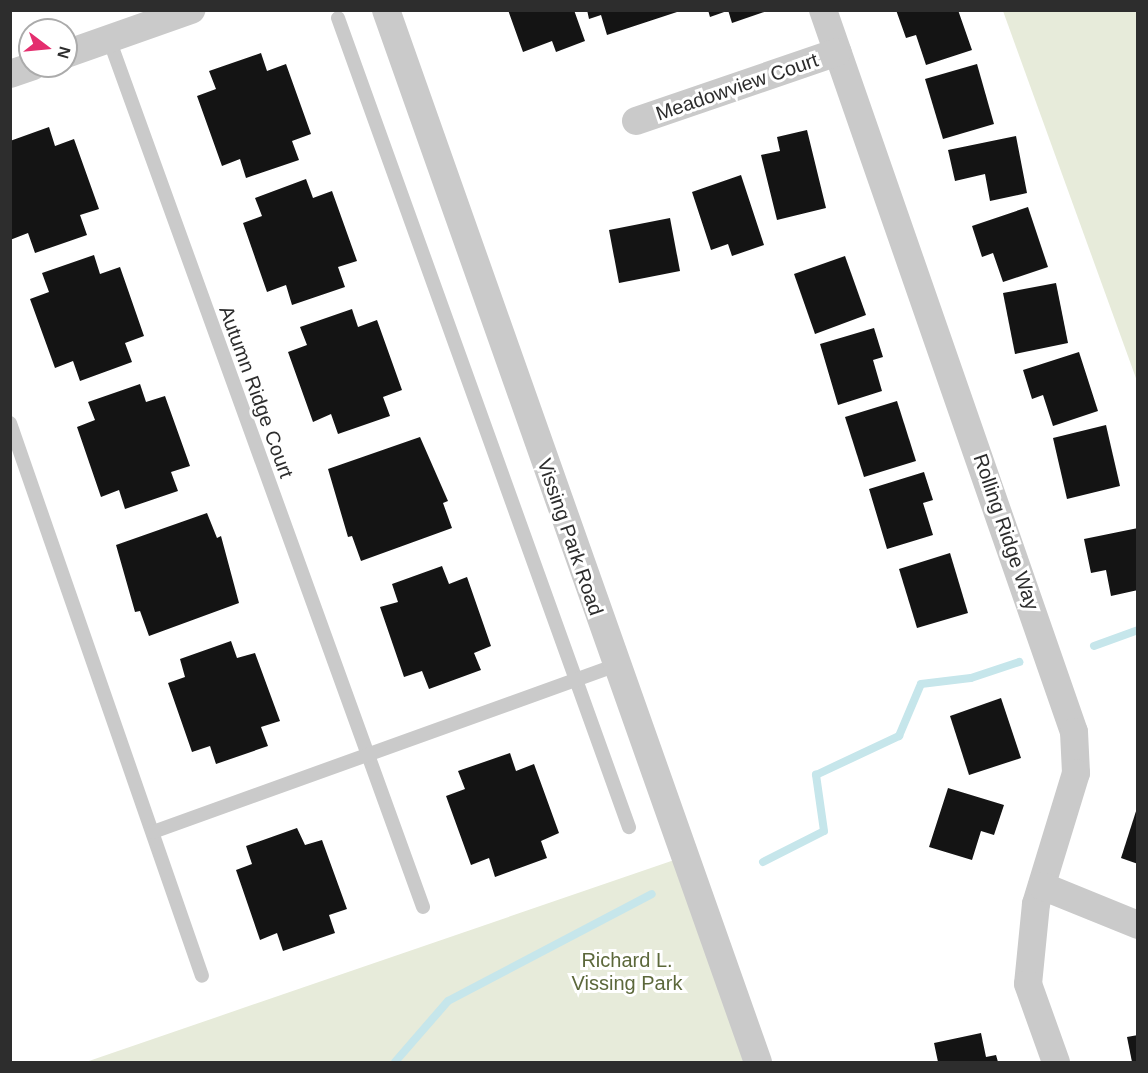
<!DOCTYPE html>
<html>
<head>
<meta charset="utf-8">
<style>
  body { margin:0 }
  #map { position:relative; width:1148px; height:1073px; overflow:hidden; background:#fff; font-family:Helvetica,sans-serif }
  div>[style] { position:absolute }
  .green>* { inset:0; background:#e7ebda }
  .stream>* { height:8px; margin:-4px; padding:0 4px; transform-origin:4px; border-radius:4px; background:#c6e6eb }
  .building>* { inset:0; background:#141414 }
  .service>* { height:14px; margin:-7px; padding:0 7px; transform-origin:7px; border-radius:7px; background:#cacaca }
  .minor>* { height:28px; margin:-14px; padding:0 14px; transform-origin:14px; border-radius:14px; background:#cacaca }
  span { translate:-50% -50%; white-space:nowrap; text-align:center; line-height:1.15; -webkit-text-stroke:6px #fff; paint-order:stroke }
  .street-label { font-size:20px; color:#2d2d2d }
  .park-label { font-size:20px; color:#5c683b }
  .frame { position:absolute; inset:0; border:12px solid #2d2d2d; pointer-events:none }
  .north { position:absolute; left:18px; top:18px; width:60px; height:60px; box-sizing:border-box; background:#fff; border:2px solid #ababab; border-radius:50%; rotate:106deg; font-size:16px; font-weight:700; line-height:24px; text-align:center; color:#2d2d2d }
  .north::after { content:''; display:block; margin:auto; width:21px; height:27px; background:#e42e6e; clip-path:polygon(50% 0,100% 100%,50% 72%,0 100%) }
</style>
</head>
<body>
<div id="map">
  <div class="green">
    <div style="clip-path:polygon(1003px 11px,1137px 11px,1137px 381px)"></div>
    <div style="clip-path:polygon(683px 857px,757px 1062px,86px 1062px)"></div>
  </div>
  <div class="stream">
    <div style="left:1094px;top:646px;width:47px;rotate:-20deg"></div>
    <div style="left:763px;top:862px;width:68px;rotate:-26.9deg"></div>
    <div style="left:824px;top:831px;width:57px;rotate:-98.1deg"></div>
    <div style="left:816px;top:775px;width:92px;rotate:-25.2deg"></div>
    <div style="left:899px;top:736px;width:56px;rotate:-67.1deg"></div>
    <div style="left:921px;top:684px;width:50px;rotate:-6.8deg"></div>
    <div style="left:971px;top:678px;width:51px;rotate:-18.4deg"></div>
    <div style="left:395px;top:1062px;width:81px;rotate:-49deg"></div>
    <div style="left:448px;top:1001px;width:230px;rotate:-27.7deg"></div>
  </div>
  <div class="building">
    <div style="clip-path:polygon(508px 10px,574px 10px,585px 41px,556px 52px,552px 41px,523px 52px)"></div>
    <div style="clip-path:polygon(587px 10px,677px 10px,677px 12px,607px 35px,601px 15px,589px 19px)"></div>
    <div style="clip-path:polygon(708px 10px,727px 10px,727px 11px,710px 17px)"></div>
    <div style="clip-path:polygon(728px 10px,767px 10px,767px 11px,732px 23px)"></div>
    <div style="clip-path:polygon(896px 10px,958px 10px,972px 50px,926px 65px,916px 35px,906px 38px)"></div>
    <div style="clip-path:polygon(261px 53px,267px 71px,286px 64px,311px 134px,292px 141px,299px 160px,246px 178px,240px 159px,222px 166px,197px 96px,216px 89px,209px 71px)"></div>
    <div style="clip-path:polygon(977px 64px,994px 124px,943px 139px,925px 79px)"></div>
    <div style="clip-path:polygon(49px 127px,55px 146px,74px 139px,99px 209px,80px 215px,87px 235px,35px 253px,28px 233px,10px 240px,10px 141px)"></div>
    <div style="clip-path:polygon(807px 130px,826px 208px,777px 220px,761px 155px,780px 151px,777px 137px)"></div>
    <div style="clip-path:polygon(1016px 136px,1027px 193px,990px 201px,985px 174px,955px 181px,948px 150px)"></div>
    <div style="clip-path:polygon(741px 175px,764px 245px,732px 256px,728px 244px,711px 250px,692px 192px)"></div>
    <div style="clip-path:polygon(306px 179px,313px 198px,332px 191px,357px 261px,338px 267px,345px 287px,292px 305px,286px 285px,267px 292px,243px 223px,262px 216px,255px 198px)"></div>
    <div style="clip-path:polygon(1028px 207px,1048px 267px,1003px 282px,993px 253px,982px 257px,972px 226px)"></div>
    <div style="clip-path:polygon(670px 218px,680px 271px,619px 283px,609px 230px)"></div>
    <div style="clip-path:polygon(94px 255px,100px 274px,120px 267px,144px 336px,125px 343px,132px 362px,80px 381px,73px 361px,55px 368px,30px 299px,49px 292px,42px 273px)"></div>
    <div style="clip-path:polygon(845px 256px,866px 315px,815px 334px,794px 274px)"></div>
    <div style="clip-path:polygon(1056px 283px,1068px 343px,1015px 354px,1003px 293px)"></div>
    <div style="clip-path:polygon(352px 309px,358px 327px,377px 320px,402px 390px,383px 397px,390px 416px,338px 434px,331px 414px,313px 422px,288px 352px,307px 345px,300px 327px)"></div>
    <div style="clip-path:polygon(874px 328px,883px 357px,873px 360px,882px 391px,838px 405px,820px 344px)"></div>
    <div style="clip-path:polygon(1079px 352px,1098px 411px,1053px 426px,1043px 395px,1032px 399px,1023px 370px)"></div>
    <div style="clip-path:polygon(140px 384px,146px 402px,165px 396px,190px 466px,171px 472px,178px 491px,125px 509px,119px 490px,101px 497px,77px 427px,95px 420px,88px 402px)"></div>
    <div style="clip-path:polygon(897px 401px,916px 461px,864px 477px,845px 417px)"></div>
    <div style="clip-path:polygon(1106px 425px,1120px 486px,1067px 499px,1053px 438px)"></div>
    <div style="clip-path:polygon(420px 437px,448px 501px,443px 503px,452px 528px,361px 561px,352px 536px,348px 537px,328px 469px)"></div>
    <div style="clip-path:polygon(924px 472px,933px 500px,923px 503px,933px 535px,887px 549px,869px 489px)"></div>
    <div style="clip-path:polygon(207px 513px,217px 538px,221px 536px,239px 603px,149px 636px,140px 611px,135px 612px,116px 545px)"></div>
    <div style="clip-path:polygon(1138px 528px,1138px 590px,1111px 596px,1106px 570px,1091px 573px,1084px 539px)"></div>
    <div style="clip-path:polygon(950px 553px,968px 613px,917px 628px,899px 569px)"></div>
    <div style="clip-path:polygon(442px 566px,449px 584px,467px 577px,491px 646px,474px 653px,481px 670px,429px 689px,422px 671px,404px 677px,380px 607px,398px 602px,392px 584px)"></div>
    <div style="clip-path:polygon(231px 641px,237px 658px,255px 653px,280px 721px,261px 727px,268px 746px,216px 764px,210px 746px,192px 752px,168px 683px,185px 677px,180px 659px)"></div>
    <div style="clip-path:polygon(1001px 698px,1021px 758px,969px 775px,950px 716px)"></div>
    <div style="clip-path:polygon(510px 753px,516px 771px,534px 764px,559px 833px,541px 841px,547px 858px,495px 877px,489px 858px,471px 865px,446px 796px,465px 789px,458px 771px)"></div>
    <div style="clip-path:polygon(948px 788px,1004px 805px,994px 835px,981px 831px,972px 860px,929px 847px)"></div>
    <div style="clip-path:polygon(1137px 808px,1138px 808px,1138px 864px,1121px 858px)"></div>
    <div style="clip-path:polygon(297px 828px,305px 845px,322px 840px,347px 909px,329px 915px,335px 933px,283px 951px,277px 933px,260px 940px,236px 870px,252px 864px,246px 846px)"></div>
    <div style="clip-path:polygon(981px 1033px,986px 1057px,996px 1055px,998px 1062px,938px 1062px,934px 1043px)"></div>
    <div style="clip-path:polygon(1138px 1035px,1138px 1062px,1132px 1062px,1127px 1037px)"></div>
  </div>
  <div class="service">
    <div style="left:338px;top:18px;width:860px;rotate:70.22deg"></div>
    <div style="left:109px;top:39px;width:923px;rotate:70.11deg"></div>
    <div style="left:10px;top:423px;width:585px;rotate:70.85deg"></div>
    <div style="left:153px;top:832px;width:491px;rotate:-19.8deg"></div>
  </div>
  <div class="minor">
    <div style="left:386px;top:10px;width:1116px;rotate:70.53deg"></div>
    <div style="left:823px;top:10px;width:764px;rotate:70.83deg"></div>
    <div style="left:1074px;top:732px;width:41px;rotate:87.2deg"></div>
    <div style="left:1076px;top:773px;width:137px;rotate:107deg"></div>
    <div style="left:1036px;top:904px;width:80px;rotate:95.7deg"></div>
    <div style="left:1028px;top:984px;width:83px;rotate:70.3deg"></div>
    <div style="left:66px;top:54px;width:133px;rotate:-19.4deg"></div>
    <div style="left:10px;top:74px;width:24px;rotate:-19deg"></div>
    <div style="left:636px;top:121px;width:213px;rotate:-18.9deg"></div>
    <div style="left:1042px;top:886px;width:104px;rotate:22.1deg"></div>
  </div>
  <div class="street-label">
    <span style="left:737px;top:87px;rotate:-19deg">Meadowview Court</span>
    <span style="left:256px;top:392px;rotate:70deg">Autumn Ridge Court</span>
    <span style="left:1006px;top:532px;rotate:71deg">Rolling Ridge Way</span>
    <span style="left:570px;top:537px;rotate:71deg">Vissing Park Road</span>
  </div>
  <div class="park-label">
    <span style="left:627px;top:972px">Richard L.<br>Vissing Park</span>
  </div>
  <div class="frame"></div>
  <div class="north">N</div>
</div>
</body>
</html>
